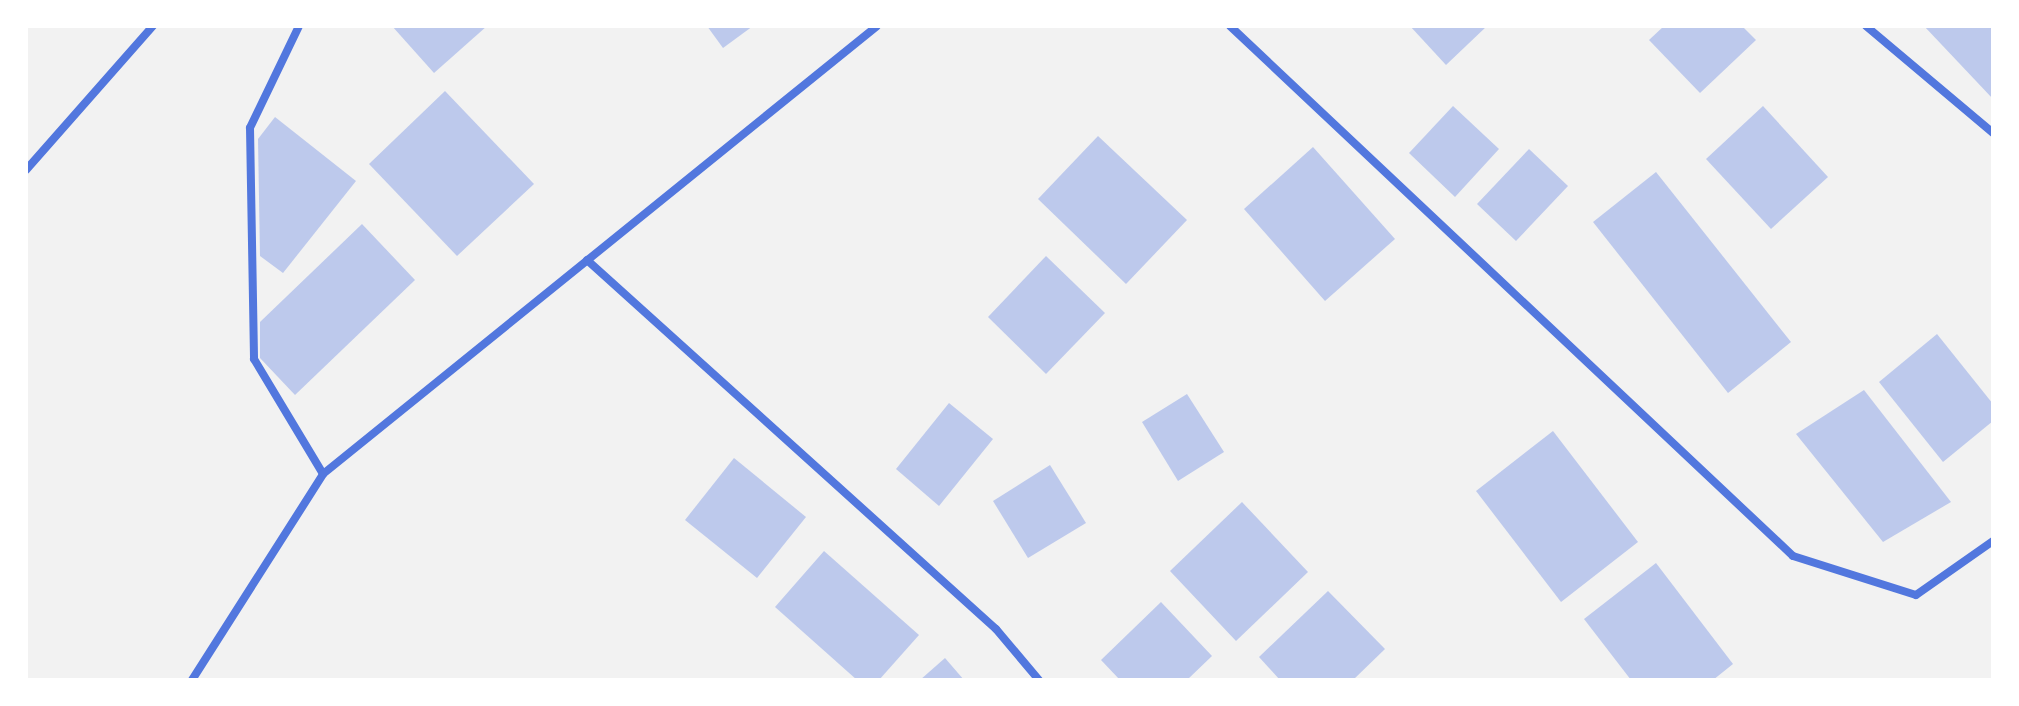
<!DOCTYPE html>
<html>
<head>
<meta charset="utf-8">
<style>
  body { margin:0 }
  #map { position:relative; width:2019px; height:706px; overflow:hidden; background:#f2f2f2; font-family:"Playfair Display",serif }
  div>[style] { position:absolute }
  .building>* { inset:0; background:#bdc9ec }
  .minor>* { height:8px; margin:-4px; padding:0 4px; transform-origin:4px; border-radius:4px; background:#5277de }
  span { translate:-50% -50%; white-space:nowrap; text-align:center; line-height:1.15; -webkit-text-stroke:6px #fff; paint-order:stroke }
  .frame { position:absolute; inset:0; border:28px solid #fff; pointer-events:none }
</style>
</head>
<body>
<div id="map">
  <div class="building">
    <div style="clip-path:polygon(392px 26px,487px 26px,434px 73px)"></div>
    <div style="clip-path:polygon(707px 26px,753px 26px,723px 48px)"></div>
    <div style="clip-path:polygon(1410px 26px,1487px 26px,1446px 65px)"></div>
    <div style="clip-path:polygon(1664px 26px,1742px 26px,1756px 40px,1700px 93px,1649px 40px)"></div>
    <div style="clip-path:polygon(1924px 26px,1993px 26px,1993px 99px)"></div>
    <div style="clip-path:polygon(445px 91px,534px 184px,457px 256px,369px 164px)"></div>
    <div style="clip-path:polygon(1453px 106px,1499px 149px,1455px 197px,1409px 153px)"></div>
    <div style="clip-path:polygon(1763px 106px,1828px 177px,1771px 229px,1706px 159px)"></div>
    <div style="clip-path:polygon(275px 117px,356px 181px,283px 273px,260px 256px,258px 139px)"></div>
    <div style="clip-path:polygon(1098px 136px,1187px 220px,1126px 284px,1038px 199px)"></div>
    <div style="clip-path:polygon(1313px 147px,1395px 239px,1325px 301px,1244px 209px)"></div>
    <div style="clip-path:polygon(1529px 149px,1568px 186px,1516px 241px,1477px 204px)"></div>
    <div style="clip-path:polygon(1656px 172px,1791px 342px,1728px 393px,1593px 222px)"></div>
    <div style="clip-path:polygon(362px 224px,415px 280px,295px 395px,260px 358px,260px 322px)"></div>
    <div style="clip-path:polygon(1046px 256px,1105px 313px,1046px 374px,988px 317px)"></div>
    <div style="clip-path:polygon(1937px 334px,1993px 404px,1993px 421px,1943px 462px,1879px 382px)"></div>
    <div style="clip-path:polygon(1864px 390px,1951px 502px,1883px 542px,1796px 434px)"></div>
    <div style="clip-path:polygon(1187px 394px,1224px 452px,1178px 481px,1142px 422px)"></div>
    <div style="clip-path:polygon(949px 403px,993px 439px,939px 506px,896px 469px)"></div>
    <div style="clip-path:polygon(1553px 431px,1638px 542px,1561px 602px,1476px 491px)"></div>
    <div style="clip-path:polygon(734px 458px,806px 517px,757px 578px,685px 520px)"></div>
    <div style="clip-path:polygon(1050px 465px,1086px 523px,1028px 558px,993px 501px)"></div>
    <div style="clip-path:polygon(1242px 502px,1308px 572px,1236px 641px,1170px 571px)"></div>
    <div style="clip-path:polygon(824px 551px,919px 635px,879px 680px,857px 680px,775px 607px)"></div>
    <div style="clip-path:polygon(1656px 563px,1733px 664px,1713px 680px,1631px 680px,1584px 619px)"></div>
    <div style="clip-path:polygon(1328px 591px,1385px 649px,1353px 680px,1280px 680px,1259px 657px)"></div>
    <div style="clip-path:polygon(1161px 602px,1212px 656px,1187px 680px,1120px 680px,1101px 660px)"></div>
    <div style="clip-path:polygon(945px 658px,964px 680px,920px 680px)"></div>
  </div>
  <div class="minor">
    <div style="left:299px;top:26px;width:113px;rotate:115.7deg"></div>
    <div style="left:250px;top:128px;width:231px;rotate:89deg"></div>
    <div style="left:254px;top:359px;width:134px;rotate:59deg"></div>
    <div style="left:1230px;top:26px;width:773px;rotate:43.27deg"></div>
    <div style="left:1793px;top:556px;width:129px;rotate:17.6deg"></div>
    <div style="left:1916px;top:595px;width:94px;rotate:-35deg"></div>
    <div style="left:1866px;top:26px;width:166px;rotate:40.1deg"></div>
    <div style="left:26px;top:170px;width:192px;rotate:-48.6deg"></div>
    <div style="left:587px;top:260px;width:551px;rotate:42.06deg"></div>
    <div style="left:996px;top:629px;width:67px;rotate:49.9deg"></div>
    <div style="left:192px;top:680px;width:244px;rotate:-57.5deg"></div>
    <div style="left:323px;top:474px;width:712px;rotate:-38.96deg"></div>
  </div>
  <div class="frame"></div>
</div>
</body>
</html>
